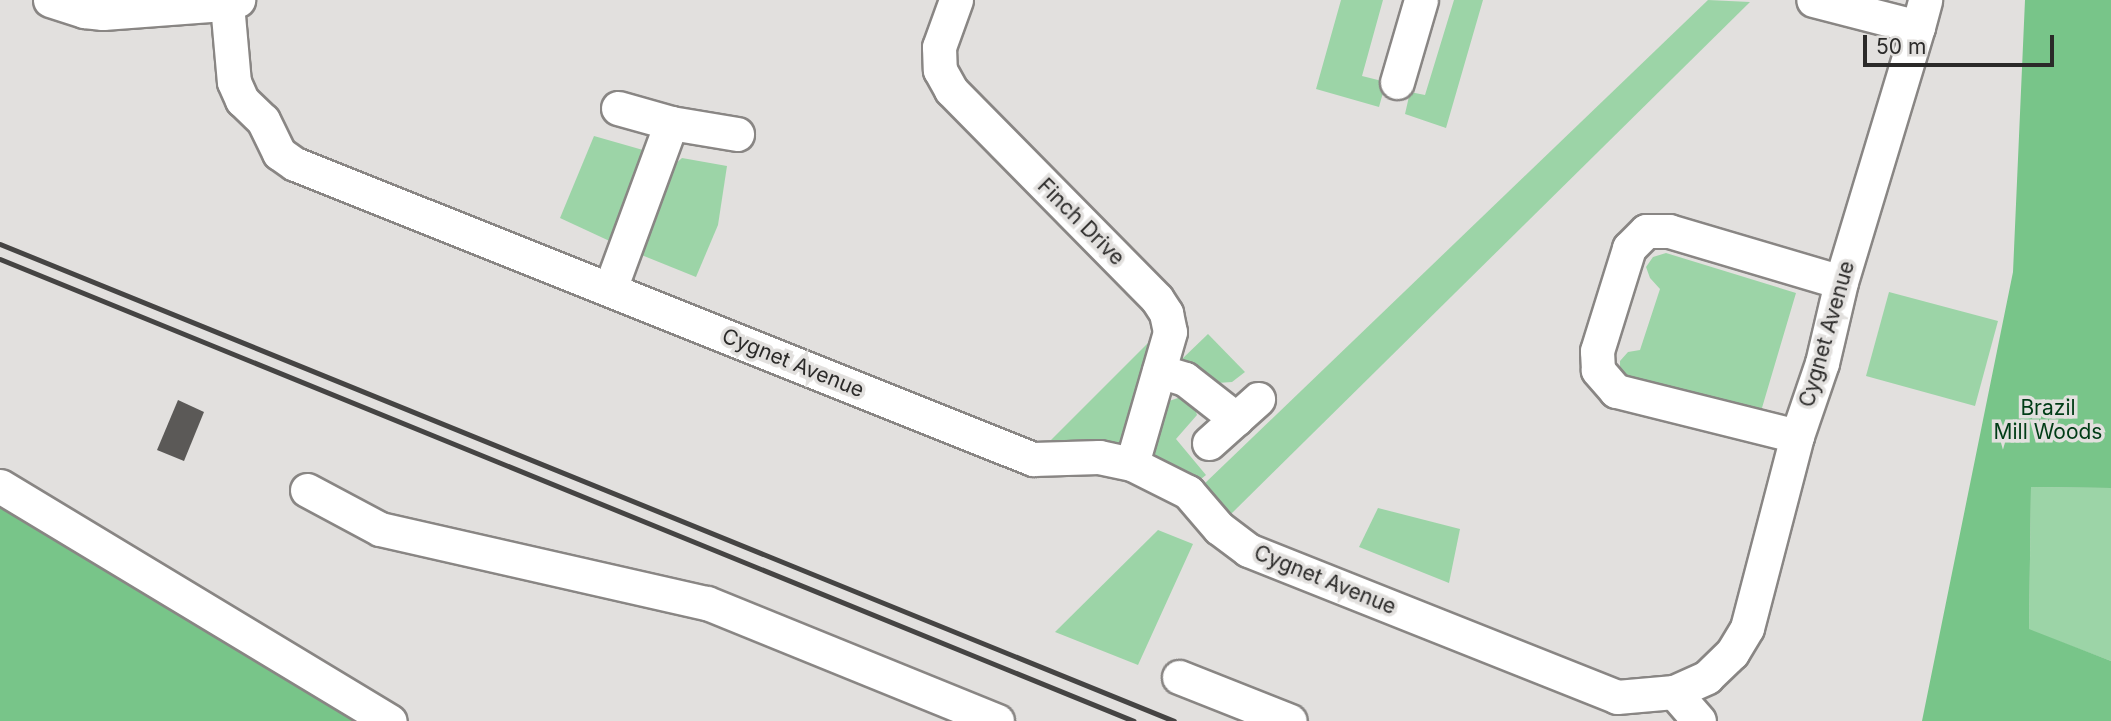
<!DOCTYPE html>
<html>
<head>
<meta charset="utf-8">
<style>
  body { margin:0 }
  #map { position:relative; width:2111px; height:721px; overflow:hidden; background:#e2e0de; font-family:Inter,sans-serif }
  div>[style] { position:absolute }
  .green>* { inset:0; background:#9cd4a7 }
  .forest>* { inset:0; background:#78c589 }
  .building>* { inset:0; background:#5b5957 }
  .roads { filter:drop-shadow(2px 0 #898684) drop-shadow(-2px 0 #898684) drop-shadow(0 2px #898684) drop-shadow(0 -2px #898684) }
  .minor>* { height:33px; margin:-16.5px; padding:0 16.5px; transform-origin:16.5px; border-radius:16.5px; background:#fff }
  .rail>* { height:5px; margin:-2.5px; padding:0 2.5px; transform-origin:2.5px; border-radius:2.5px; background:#454443 }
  span { translate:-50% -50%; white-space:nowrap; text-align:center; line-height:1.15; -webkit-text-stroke:7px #e2e0de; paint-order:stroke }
  .street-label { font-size:21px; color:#2b2a29 }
  .park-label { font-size:21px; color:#003c16 }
  .scale { position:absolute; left:1863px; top:35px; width:191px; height:32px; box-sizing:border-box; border:4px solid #2b2a29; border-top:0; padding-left:9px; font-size:21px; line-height:24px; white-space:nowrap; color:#2b2a29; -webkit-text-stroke:5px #e2e0de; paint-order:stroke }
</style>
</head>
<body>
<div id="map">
  <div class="green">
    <div style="clip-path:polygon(1341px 0,1383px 0,1362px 76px,1386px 82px,1379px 107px,1316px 89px)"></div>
    <div style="clip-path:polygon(1454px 0,1483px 0,1446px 128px,1405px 114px,1410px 92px,1425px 95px)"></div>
    <div style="clip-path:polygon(1708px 0,1750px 2px,1230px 515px,1202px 486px)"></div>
    <div style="clip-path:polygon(594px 136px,643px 150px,649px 162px,616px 244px,560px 218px)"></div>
    <div style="clip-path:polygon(682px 158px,727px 166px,718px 225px,696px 277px,639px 254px,674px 165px)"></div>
    <div style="clip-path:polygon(1666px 253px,1796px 293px,1759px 418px,1628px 382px,1620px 373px,1620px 361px,1628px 352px,1640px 350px,1660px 289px,1650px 278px,1646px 267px,1653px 257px)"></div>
    <div style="clip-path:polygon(1889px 292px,1998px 321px,1975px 406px,1866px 376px)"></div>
    <div style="clip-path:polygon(1208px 334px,1245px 372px,1232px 382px,1217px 383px,1181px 360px)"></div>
    <div style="clip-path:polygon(1150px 341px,1122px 442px,1112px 445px,1085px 439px,1049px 442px)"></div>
    <div style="clip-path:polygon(1181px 397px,1193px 403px,1197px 415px,1176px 439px,1206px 475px,1196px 483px,1155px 456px,1154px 446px,1169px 401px)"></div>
    <div style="clip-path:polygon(2031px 487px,2111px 488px,2111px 661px,2029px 630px)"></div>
    <div style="clip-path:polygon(1378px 508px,1460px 529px,1449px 583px,1359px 547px)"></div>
    <div style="clip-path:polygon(1158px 530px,1193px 544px,1138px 665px,1055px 632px)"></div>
  </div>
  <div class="forest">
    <div style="clip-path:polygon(2025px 0,2111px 0,2111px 488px,2031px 487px,2029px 629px,2111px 661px,2111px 721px,1922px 721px,2013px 272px)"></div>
    <div style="clip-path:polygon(0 504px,360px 721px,0 721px)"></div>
  </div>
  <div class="building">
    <div style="clip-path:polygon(178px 400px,204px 412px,184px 461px,157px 450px)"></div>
  </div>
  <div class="roads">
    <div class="minor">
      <div style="left:50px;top:0;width:36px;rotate:18deg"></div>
      <div style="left:84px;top:11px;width:19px;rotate:6deg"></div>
      <div style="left:103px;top:13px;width:124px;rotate:-4.2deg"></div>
      <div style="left:227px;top:4px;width:12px;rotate:-20deg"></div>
      <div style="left:956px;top:0;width:50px;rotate:109.9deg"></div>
      <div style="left:939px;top:47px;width:23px;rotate:88deg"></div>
      <div style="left:940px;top:70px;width:23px;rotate:61deg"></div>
      <div style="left:951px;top:90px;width:293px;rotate:45.4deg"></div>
      <div style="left:1157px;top:299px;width:17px;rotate:57deg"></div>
      <div style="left:1166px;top:313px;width:19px;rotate:78deg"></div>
      <div style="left:1170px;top:332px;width:137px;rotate:106.1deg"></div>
      <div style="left:227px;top:4px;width:78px;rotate:84.9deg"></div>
      <div style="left:234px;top:82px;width:20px;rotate:66deg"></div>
      <div style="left:242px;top:100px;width:29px;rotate:44deg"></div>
      <div style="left:263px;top:120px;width:37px;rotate:64deg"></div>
      <div style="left:279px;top:153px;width:19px;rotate:35deg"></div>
      <div style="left:295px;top:164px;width:795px;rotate:21.79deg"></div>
      <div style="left:1033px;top:459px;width:66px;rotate:-1.7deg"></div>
      <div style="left:1099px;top:457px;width:34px;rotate:12deg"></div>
      <div style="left:1132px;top:464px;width:63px;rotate:26.6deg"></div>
      <div style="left:1188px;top:492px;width:48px;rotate:49.3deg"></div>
      <div style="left:1219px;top:528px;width:36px;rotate:37deg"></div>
      <div style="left:1248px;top:550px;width:397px;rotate:21.7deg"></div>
      <div style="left:1617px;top:697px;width:57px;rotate:-5deg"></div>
      <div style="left:1674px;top:692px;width:36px;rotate:-24deg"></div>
      <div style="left:1707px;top:677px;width:35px;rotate:-44deg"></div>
      <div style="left:1732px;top:653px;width:29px;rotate:-59deg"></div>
      <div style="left:1747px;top:628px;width:198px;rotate:-75.4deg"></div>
      <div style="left:1797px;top:436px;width:77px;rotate:-71.1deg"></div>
      <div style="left:1822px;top:363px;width:83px;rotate:-76.8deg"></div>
      <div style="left:1841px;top:282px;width:266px;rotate:-73.2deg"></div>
      <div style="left:1918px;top:27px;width:108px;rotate:-165.6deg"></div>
      <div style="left:1918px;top:27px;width:28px;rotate:-75deg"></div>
      <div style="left:1397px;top:82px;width:85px;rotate:-73.7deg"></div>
      <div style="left:618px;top:108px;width:55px;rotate:15.8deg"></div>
      <div style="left:610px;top:289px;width:177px;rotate:-69.8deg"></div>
      <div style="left:671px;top:123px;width:67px;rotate:9.5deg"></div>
      <div style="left:1159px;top:371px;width:27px;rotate:17deg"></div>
      <div style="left:1185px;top:379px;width:65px;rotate:38.1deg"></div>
      <div style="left:1797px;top:436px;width:187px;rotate:-166deg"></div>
      <div style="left:1616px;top:391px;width:28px;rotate:-131deg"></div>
      <div style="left:1598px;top:370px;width:19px;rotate:-93deg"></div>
      <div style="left:1597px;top:351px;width:108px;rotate:-72.7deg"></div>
      <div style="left:1629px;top:248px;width:24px;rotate:-45deg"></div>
      <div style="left:1646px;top:231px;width:23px"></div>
      <div style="left:1669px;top:231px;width:179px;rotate:16.5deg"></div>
      <div style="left:1209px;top:443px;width:66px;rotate:-41.9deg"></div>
      <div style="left:0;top:486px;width:455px;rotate:31.1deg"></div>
      <div style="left:307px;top:490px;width:83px;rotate:28.1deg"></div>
      <div style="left:380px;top:529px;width:335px;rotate:12.8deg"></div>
      <div style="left:707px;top:603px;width:313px;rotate:22.1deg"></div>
      <div style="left:1179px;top:677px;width:119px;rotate:21.6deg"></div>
      <div style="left:1674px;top:692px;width:38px;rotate:49deg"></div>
    </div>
  </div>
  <div class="rail">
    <div style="left:0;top:244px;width:1267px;rotate:22.11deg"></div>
    <div style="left:0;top:259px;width:1224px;rotate:22.17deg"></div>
  </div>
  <div class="street-label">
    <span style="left:1081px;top:222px;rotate:45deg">Finch Drive</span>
    <span style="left:1827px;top:334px;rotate:-74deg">Cygnet Avenue</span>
    <span style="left:793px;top:363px;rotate:22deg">Cygnet Avenue</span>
    <span style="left:1325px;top:580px;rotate:22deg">Cygnet Avenue</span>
  </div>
  <div class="park-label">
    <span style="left:2048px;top:420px">Brazil<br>Mill Woods</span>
  </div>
  <div class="scale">50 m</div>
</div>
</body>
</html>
